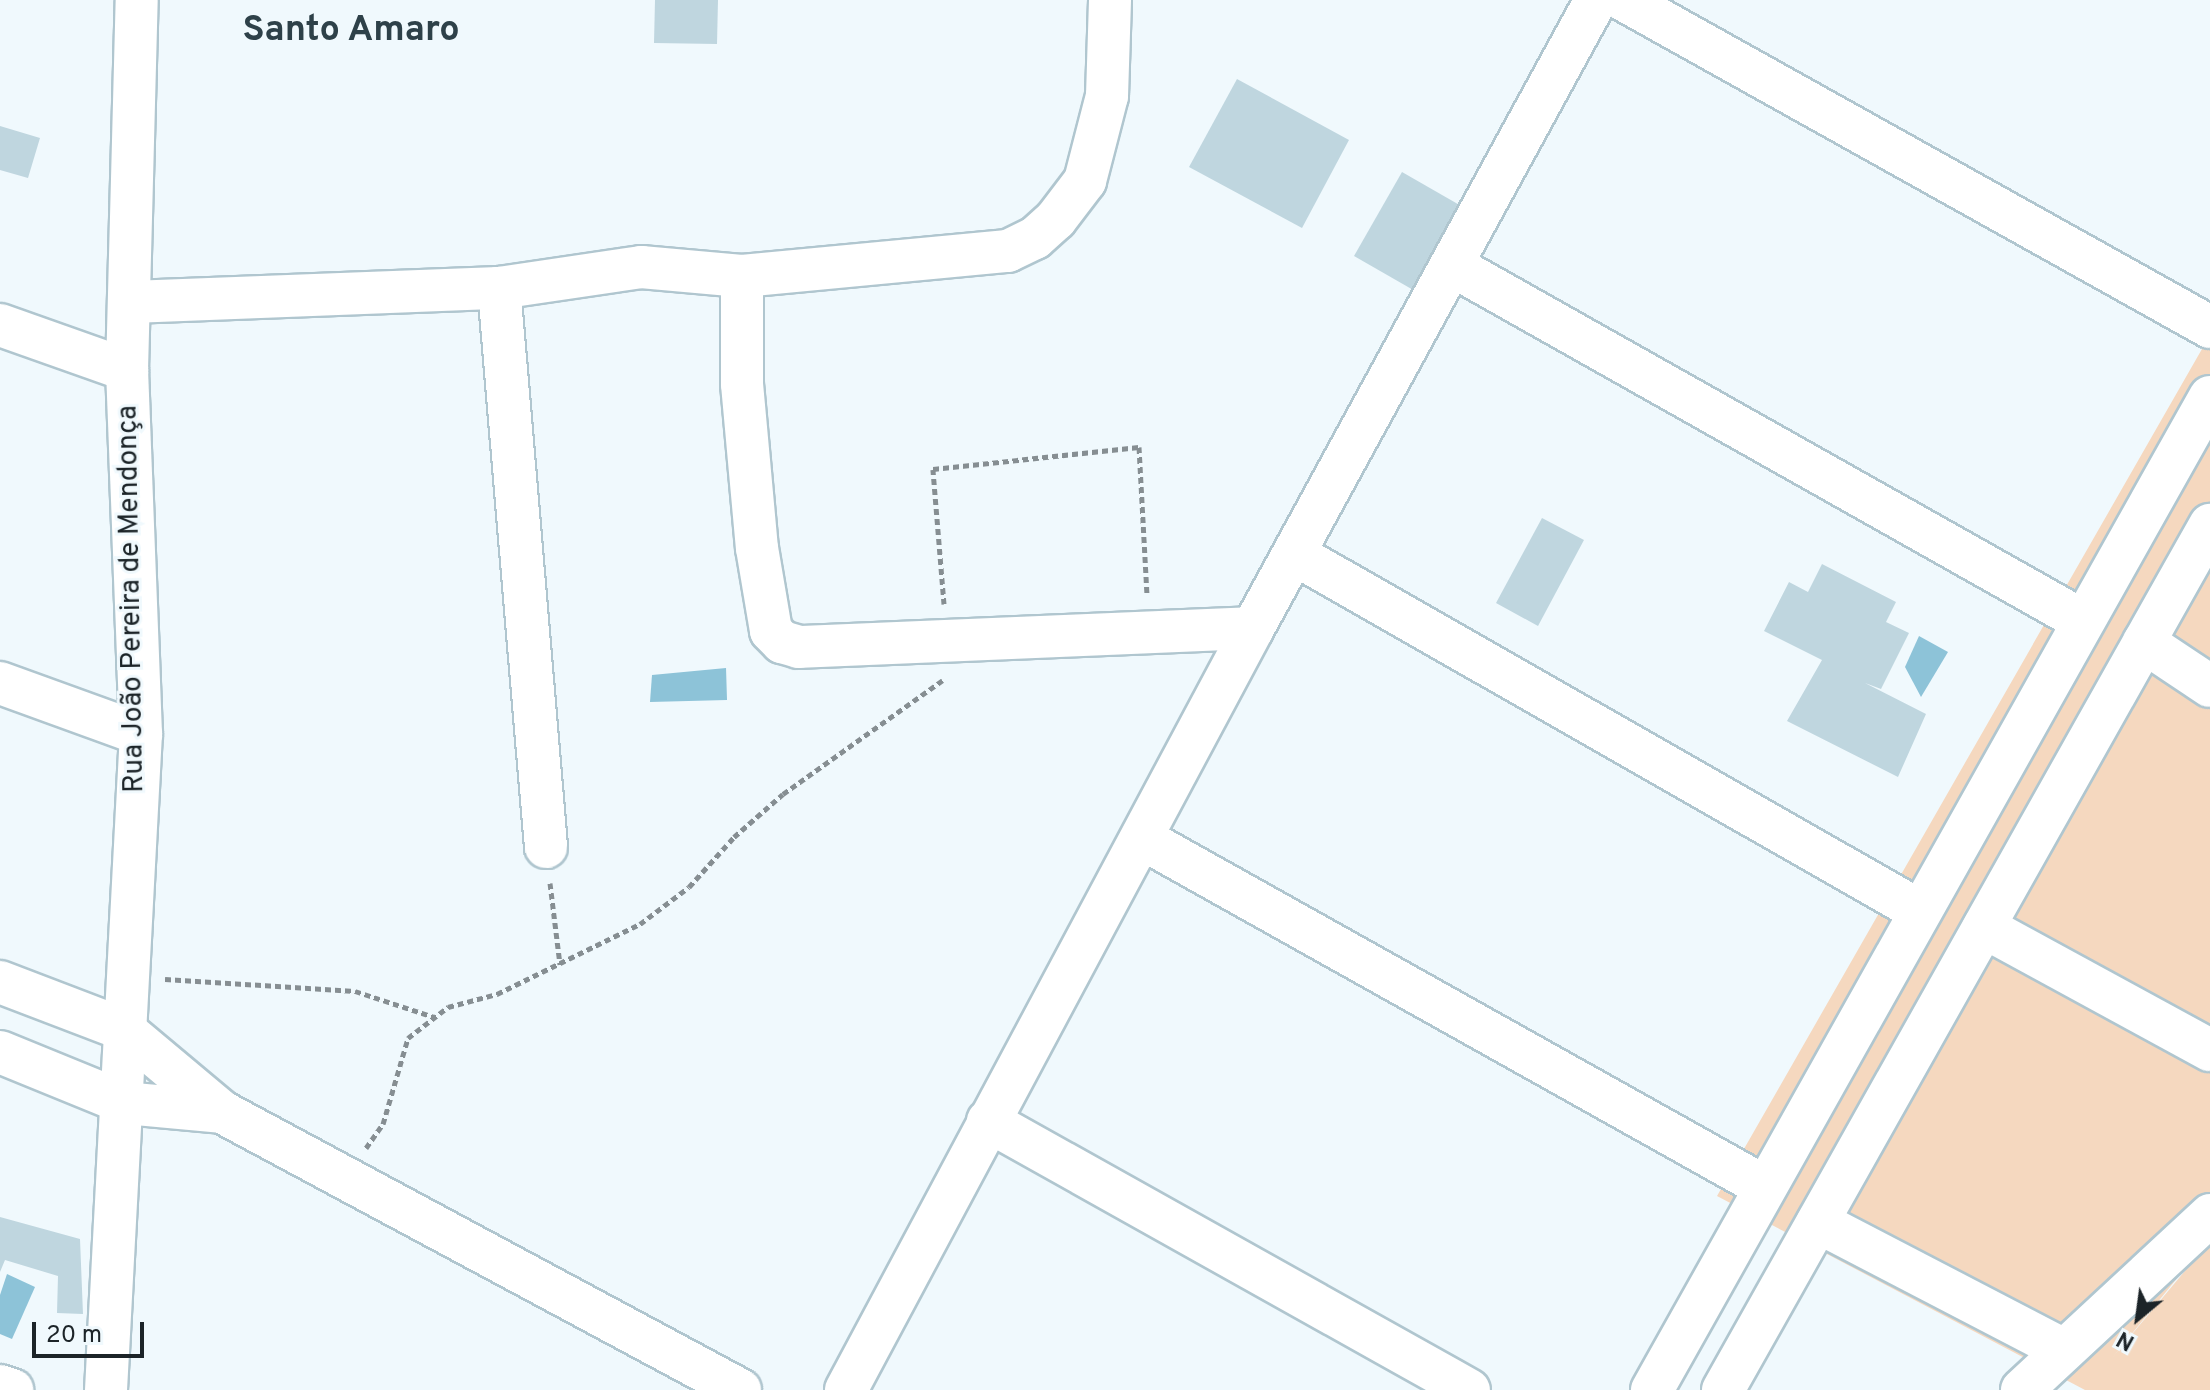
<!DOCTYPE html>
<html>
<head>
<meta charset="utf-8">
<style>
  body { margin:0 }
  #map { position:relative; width:2210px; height:1390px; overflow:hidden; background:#f0f9fd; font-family:Overpass,sans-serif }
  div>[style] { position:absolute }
  .green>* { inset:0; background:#f5d8bf }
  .water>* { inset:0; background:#8dc3d8 }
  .building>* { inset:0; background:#bfd6df }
  .path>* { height:5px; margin-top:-2.5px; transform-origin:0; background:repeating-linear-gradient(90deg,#868e92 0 6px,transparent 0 10px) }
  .roads { filter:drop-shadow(2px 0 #b0c6cf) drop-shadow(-2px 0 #b0c6cf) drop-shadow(0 2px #b0c6cf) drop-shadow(0 -2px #b0c6cf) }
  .street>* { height:42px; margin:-21px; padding:0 21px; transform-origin:21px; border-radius:21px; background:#fff }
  span { translate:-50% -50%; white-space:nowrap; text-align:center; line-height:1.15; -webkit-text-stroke:6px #f0f9fd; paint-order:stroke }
  .street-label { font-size:28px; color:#1c2428 }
  .district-label { font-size:36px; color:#2e4149; font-weight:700 }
  .north { position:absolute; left:2098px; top:1278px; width:80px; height:80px; -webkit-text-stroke:6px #f0f9fd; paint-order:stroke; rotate:209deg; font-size:22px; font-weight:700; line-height:32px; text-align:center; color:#1c2428 }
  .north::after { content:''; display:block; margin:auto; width:28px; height:36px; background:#1c2428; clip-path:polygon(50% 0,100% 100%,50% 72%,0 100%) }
  .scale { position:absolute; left:32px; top:1322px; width:112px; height:36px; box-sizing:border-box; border:4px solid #1c2428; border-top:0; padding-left:10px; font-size:24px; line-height:28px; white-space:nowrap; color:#1c2428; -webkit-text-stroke:6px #f0f9fd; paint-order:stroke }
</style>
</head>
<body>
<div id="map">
  <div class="green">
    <div style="clip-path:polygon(2210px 335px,2210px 1238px,2112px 1358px,2210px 1241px,2210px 1390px,2085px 1390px,1717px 1196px)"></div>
  </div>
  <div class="water">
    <div style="clip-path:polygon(1919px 636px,1948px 652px,1921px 697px,1905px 667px)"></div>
    <div style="clip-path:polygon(726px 668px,727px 700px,650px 702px,652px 675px)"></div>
    <div style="clip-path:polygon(7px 1274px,35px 1287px,12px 1339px,0 1334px,0 1295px)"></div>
  </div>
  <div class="building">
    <div style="clip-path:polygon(655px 0,718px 0,717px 44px,654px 43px)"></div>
    <div style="clip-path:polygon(1237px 79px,1349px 140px,1302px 228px,1189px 167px)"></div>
    <div style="clip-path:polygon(0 126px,40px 138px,28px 178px,0 170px)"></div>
    <div style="clip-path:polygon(1402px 172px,1463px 207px,1415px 291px,1354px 256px)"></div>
    <div style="clip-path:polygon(1542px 518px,1584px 540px,1538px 626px,1496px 603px)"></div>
    <div style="clip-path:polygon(1822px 564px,1896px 602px,1886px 622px,1909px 633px,1881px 689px,1865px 683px,1926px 714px,1898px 777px,1787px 721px,1822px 660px,1764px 631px,1789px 582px,1808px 592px)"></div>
    <div style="clip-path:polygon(0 1217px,80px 1239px,83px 1314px,57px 1313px,58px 1276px,5px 1260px,0 1272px)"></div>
  </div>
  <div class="path">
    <div style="left:944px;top:604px;width:135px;rotate:-94.7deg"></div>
    <div style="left:933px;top:469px;width:207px;rotate:-6.1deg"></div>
    <div style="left:1139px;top:447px;width:147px;rotate:86.9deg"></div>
    <div style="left:550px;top:883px;width:82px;rotate:83deg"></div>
    <div style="left:165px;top:979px;width:190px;rotate:3.6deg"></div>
    <div style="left:355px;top:991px;width:83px;rotate:18.2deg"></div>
    <div style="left:366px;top:1148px;width:29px;rotate:-55deg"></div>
    <div style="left:383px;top:1124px;width:90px;rotate:-73.8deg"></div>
    <div style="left:408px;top:1038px;width:51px;rotate:-37.8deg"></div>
    <div style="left:448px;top:1007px;width:51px;rotate:-14.9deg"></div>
    <div style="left:497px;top:994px;width:159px;rotate:-26.1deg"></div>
    <div style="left:640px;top:924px;width:61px;rotate:-37.1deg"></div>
    <div style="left:689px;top:887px;width:67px;rotate:-48deg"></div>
    <div style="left:734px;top:837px;width:65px;rotate:-41.3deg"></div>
    <div style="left:783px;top:794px;width:196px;rotate:-35.5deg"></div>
  </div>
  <div class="roads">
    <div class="street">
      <div style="left:1624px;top:0;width:671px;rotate:29.16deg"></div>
      <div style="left:1453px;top:266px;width:723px;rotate:29.4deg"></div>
      <div style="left:742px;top:276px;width:108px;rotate:90deg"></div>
      <div style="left:742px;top:384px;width:165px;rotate:84.8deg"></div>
      <div style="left:757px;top:548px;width:84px;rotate:80.4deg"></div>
      <div style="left:771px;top:631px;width:16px;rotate:45deg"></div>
      <div style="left:782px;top:642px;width:18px;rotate:16deg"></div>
      <div style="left:799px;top:647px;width:454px;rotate:-2.4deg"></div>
      <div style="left:499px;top:288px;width:561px;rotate:85.19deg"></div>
      <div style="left:131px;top:302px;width:368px;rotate:-2.2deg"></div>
      <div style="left:499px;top:288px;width:144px;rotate:-8.4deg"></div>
      <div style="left:641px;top:267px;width:101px;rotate:5.1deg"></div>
      <div style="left:742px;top:276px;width:267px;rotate:-5.4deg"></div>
      <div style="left:1008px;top:251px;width:30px;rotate:-26deg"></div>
      <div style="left:1035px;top:238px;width:28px;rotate:-42deg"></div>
      <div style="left:1056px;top:219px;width:48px;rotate:-52.7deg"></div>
      <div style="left:1085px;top:181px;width:88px;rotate:-75.5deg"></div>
      <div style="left:1107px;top:96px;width:96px;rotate:-88.2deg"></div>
      <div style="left:0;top:325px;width:135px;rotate:19.5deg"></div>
      <div style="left:1296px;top:555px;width:716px;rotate:29.72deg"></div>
      <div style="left:2144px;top:642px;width:79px;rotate:33.7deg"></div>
      <div style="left:0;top:683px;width:150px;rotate:19.9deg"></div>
      <div style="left:1143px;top:839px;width:710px;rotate:29.23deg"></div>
      <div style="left:1984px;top:927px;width:257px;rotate:28.6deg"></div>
      <div style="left:0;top:982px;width:132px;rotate:20.9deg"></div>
      <div style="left:123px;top:1029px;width:129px;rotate:40deg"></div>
      <div style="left:222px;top:1112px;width:588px;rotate:28.22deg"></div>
      <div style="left:0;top:1052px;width:135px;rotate:22.2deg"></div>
      <div style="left:125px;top:1103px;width:97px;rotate:5.3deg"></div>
      <div style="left:988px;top:1121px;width:551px;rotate:29.22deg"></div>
      <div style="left:1818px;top:1222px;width:275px;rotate:27.5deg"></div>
      <div style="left:0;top:1386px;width:13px;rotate:18deg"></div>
      <div style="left:106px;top:1390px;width:657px;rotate:-86.95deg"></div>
      <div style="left:141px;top:734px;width:364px;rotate:-92.2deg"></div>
      <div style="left:127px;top:370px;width:370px;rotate:-88.5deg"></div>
      <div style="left:846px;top:1390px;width:864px;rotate:-61.89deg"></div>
      <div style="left:1253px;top:628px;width:716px;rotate:-61.36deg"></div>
      <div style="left:1652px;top:1390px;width:1139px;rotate:-60.67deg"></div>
      <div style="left:1723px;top:1390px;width:993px;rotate:-60.62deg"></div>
      <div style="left:2022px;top:1390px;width:257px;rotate:-42.9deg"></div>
    </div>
  </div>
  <div class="street-label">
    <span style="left:132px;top:599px;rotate:-91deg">Rua João Pereira de Mendonça</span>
  </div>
  <div class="district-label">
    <span style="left:351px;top:32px">Santo Amaro</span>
  </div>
  <div class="north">N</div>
  <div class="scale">20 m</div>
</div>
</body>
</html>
